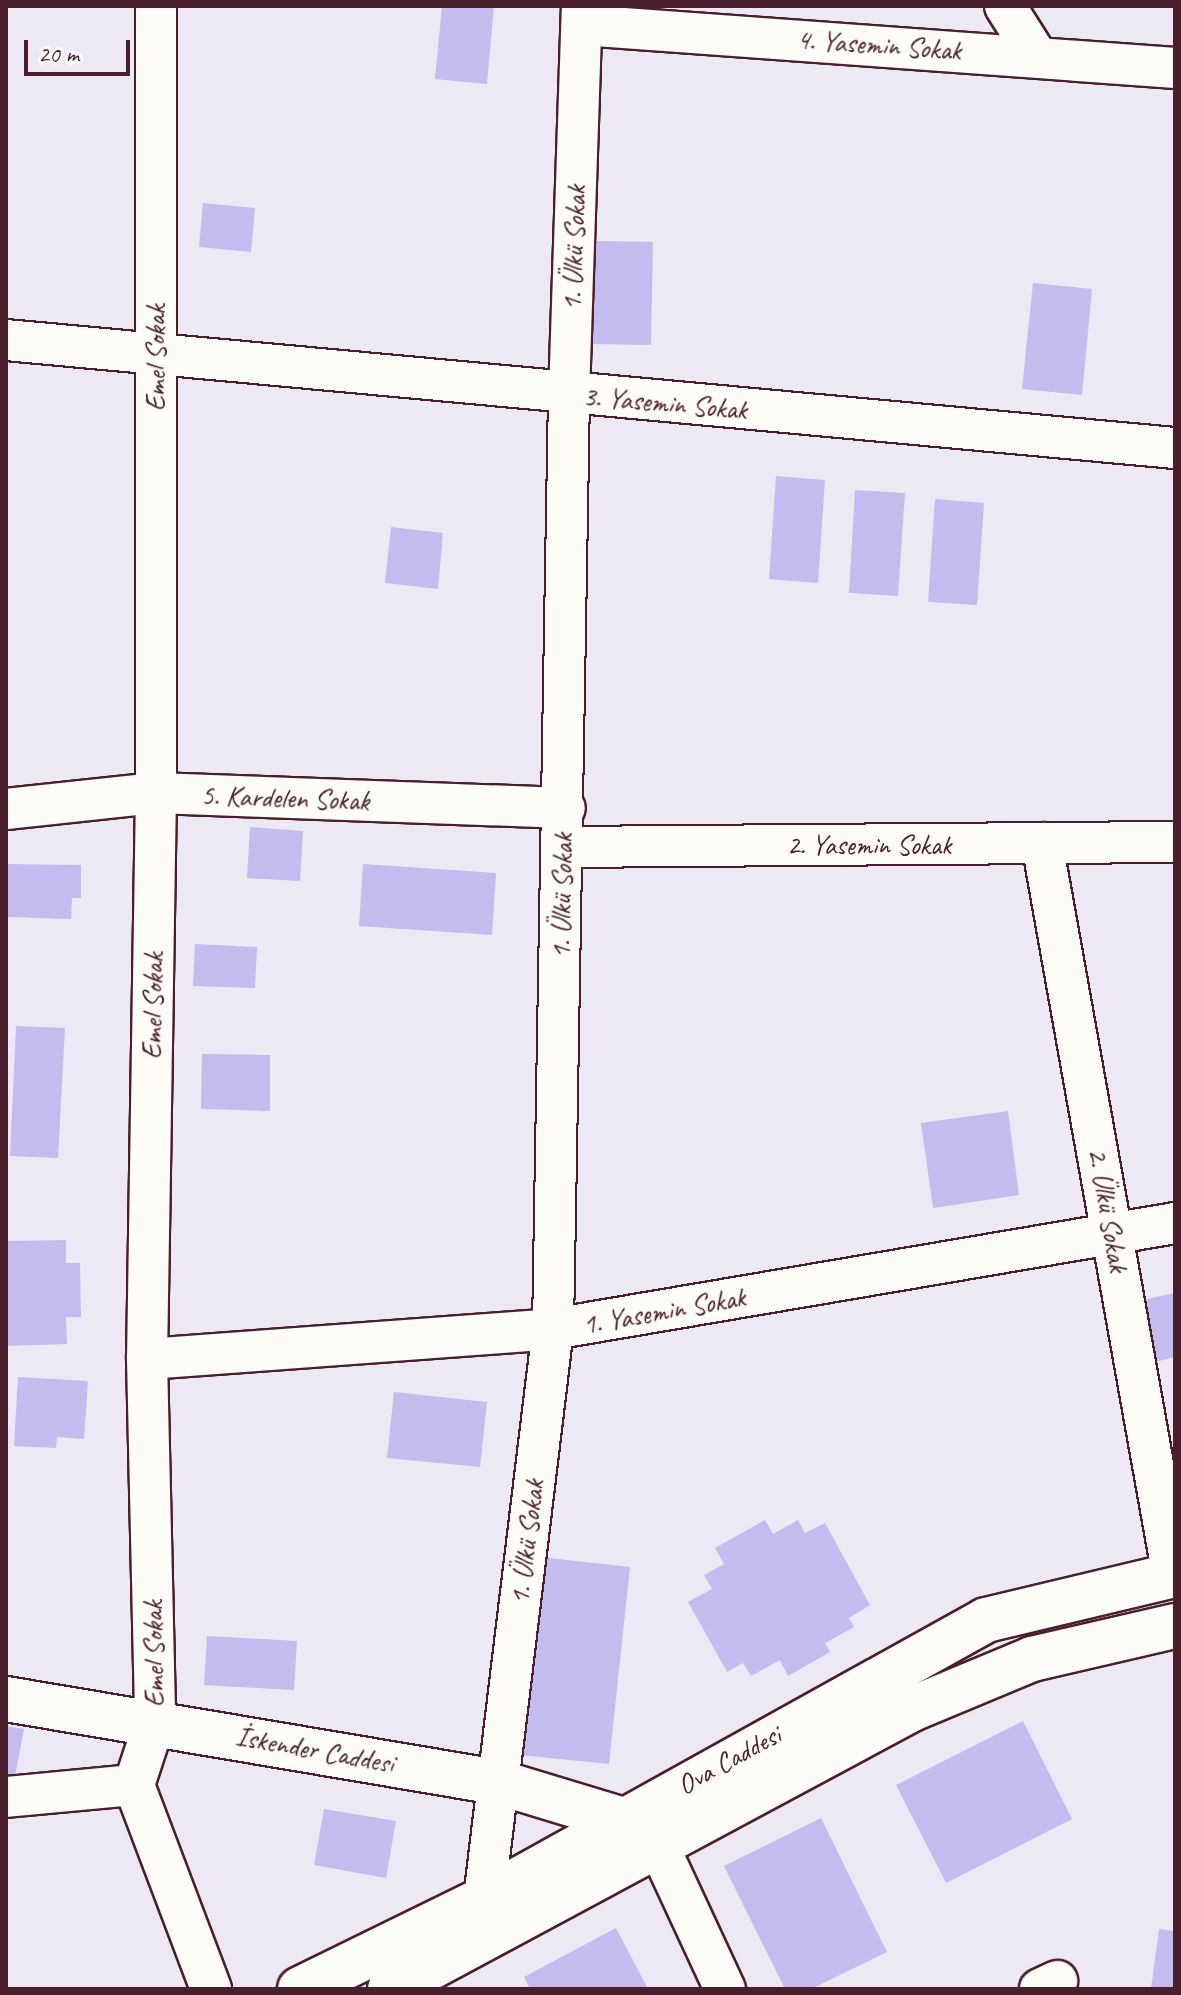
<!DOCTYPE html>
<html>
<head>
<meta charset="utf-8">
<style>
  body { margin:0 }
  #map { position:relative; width:1181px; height:1995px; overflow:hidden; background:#ece9f4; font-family:Caveat,sans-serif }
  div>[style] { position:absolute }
  .building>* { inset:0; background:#c4bcee }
  .roads { filter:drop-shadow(2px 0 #4a1f2b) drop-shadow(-2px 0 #4a1f2b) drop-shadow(0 2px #4a1f2b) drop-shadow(0 -2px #4a1f2b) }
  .street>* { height:40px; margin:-20px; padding:0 20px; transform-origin:20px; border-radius:20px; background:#fdfcf7 }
  .secondary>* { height:44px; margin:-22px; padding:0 22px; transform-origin:22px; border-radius:22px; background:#fdfcf7 }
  span { translate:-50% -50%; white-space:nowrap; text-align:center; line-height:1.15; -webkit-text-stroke:6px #fdfcf7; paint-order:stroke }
  .street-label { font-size:28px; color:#4a1f2b }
  .frame { position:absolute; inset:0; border:8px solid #4a1f2b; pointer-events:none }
  .scale { position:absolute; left:24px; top:40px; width:106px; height:36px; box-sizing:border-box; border:4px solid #4a1f2b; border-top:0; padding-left:10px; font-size:24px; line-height:28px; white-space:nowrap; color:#4a1f2b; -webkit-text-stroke:6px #fdfcf7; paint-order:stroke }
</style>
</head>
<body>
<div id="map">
  <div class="building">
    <div style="clip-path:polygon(442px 6px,494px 6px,487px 84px,435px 79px)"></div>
    <div style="clip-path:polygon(203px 203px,255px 208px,251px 252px,199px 247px)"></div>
    <div style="clip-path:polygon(595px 241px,653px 242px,651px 345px,593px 344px)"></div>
    <div style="clip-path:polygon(1033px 283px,1092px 289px,1082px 395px,1022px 389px)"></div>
    <div style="clip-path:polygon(776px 476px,825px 480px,818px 583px,769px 579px)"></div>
    <div style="clip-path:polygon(855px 490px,905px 493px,898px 596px,849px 593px)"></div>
    <div style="clip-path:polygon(935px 499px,984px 503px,977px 605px,928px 602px)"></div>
    <div style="clip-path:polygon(391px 527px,443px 533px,438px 589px,385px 583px)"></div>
    <div style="clip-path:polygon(250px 827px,303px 831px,300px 881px,247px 878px)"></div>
    <div style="clip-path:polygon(6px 864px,81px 865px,81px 898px,72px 898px,71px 919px,6px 917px)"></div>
    <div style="clip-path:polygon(363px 864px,496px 873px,492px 935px,359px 926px)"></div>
    <div style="clip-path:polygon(195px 944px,257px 947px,255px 988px,193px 986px)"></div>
    <div style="clip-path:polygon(16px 1026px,65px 1028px,58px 1158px,10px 1156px)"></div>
    <div style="clip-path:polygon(202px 1054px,270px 1055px,270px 1111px,201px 1109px)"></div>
    <div style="clip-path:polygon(1008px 1111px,1019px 1195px,933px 1208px,921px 1123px)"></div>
    <div style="clip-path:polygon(66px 1240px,66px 1263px,80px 1263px,81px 1317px,66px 1317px,67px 1344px,6px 1346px,6px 1241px)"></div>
    <div style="clip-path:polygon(1175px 1293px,1175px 1357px,1155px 1362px,1142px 1300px)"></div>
    <div style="clip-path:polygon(18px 1377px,88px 1381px,84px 1439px,57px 1437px,56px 1448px,14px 1446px)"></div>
    <div style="clip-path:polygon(394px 1392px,487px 1402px,480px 1467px,387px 1458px)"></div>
    <div style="clip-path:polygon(765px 1520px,773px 1534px,798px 1520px,805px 1533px,825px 1523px,870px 1605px,849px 1618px,854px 1627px,825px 1643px,830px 1652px,788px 1676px,780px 1660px,751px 1676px,743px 1663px,727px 1672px,688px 1602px,712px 1589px,704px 1575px,724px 1564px,715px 1548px)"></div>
    <div style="clip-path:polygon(531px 1556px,630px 1567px,609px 1764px,510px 1754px)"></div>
    <div style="clip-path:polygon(207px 1636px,297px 1641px,294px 1690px,204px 1685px)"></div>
    <div style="clip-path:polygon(1023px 1721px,1072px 1819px,946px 1883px,896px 1785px)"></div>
    <div style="clip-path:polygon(6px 1726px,24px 1729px,14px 1782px,6px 1780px)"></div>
    <div style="clip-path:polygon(324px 1809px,396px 1821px,386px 1878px,314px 1865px)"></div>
    <div style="clip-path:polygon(821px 1818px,887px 1952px,811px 1989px,785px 1989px,724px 1866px)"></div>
    <div style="clip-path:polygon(616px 1928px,648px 1989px,530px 1989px,524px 1977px)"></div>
    <div style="clip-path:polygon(1159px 1929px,1175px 1931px,1175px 1989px,1151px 1989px)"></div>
  </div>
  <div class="roads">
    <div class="street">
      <div style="left:156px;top:6px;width:787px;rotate:90deg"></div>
      <div style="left:156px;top:793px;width:566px;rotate:90.91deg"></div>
      <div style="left:147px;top:1359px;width:362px;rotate:88.7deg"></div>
      <div style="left:155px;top:1721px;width:67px;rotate:108.2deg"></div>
      <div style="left:134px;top:1785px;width:218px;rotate:69.3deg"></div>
      <div style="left:1005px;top:6px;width:58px;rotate:57.7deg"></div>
      <div style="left:582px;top:25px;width:595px;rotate:4.15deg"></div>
      <div style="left:6px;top:340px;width:1174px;rotate:5.28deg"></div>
      <div style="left:6px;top:809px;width:151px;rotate:-6.1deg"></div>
      <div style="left:156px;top:793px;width:409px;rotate:2.1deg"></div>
      <div style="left:1042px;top:843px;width:745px;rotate:79.87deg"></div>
      <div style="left:562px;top:847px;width:613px;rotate:-0.47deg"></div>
      <div style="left:147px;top:1359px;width:407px;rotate:-4.2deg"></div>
      <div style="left:553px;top:1329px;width:631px;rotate:-9.67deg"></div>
      <div style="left:6px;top:1797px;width:129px;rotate:-5.4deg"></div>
      <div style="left:659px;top:1847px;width:157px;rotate:65.1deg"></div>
      <div style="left:484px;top:1899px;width:574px;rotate:-83.1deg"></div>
      <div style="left:553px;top:1329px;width:934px;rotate:-89.02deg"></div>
      <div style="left:569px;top:395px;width:389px;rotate:-88.1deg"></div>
      <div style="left:1040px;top:1989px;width:19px;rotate:-25deg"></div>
    </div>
    <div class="secondary">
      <div style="left:6px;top:1699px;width:499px;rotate:9.6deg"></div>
      <div style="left:498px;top:1782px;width:127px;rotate:16.9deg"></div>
      <div style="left:620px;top:1819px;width:19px;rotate:35deg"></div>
      <div style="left:300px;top:1989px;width:205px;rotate:-26.1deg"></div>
      <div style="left:484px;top:1899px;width:574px;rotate:-29.06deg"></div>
      <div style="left:986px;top:1620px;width:194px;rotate:-13.4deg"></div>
      <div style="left:390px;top:1989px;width:592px;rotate:-28.21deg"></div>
      <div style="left:912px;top:1709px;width:130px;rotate:-22.6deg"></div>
      <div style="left:1032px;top:1659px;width:147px;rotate:-13deg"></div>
    </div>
  </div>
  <div class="street-label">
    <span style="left:879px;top:45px;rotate:4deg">4. Yasemin Sokak</span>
    <span style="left:574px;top:248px;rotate:-88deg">1. Ülkü Sokak</span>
    <span style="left:156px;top:358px;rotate:-90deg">Emel Sokak</span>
    <span style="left:665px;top:403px;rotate:5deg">3. Yasemin Sokak</span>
    <span style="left:285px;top:798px;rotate:2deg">5. Kardelen Sokak</span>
    <span style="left:869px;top:845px">2. Yasemin Sokak</span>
    <span style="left:562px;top:896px;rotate:-89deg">1. Ülkü Sokak</span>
    <span style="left:153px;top:1006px;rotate:-89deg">Emel Sokak</span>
    <span style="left:1108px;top:1210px;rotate:80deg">2. Ülkü Sokak</span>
    <span style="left:664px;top:1311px;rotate:-10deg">1. Yasemin Sokak</span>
    <span style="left:527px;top:1542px;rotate:-83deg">1. Ülkü Sokak</span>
    <span style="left:154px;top:1654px;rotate:-91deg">Emel Sokak</span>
    <span style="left:315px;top:1750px;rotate:10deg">İskender Caddesi</span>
    <span style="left:729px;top:1760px;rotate:-29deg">Ova Caddesi</span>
  </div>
  <div class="frame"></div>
  <div class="scale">20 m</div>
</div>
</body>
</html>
